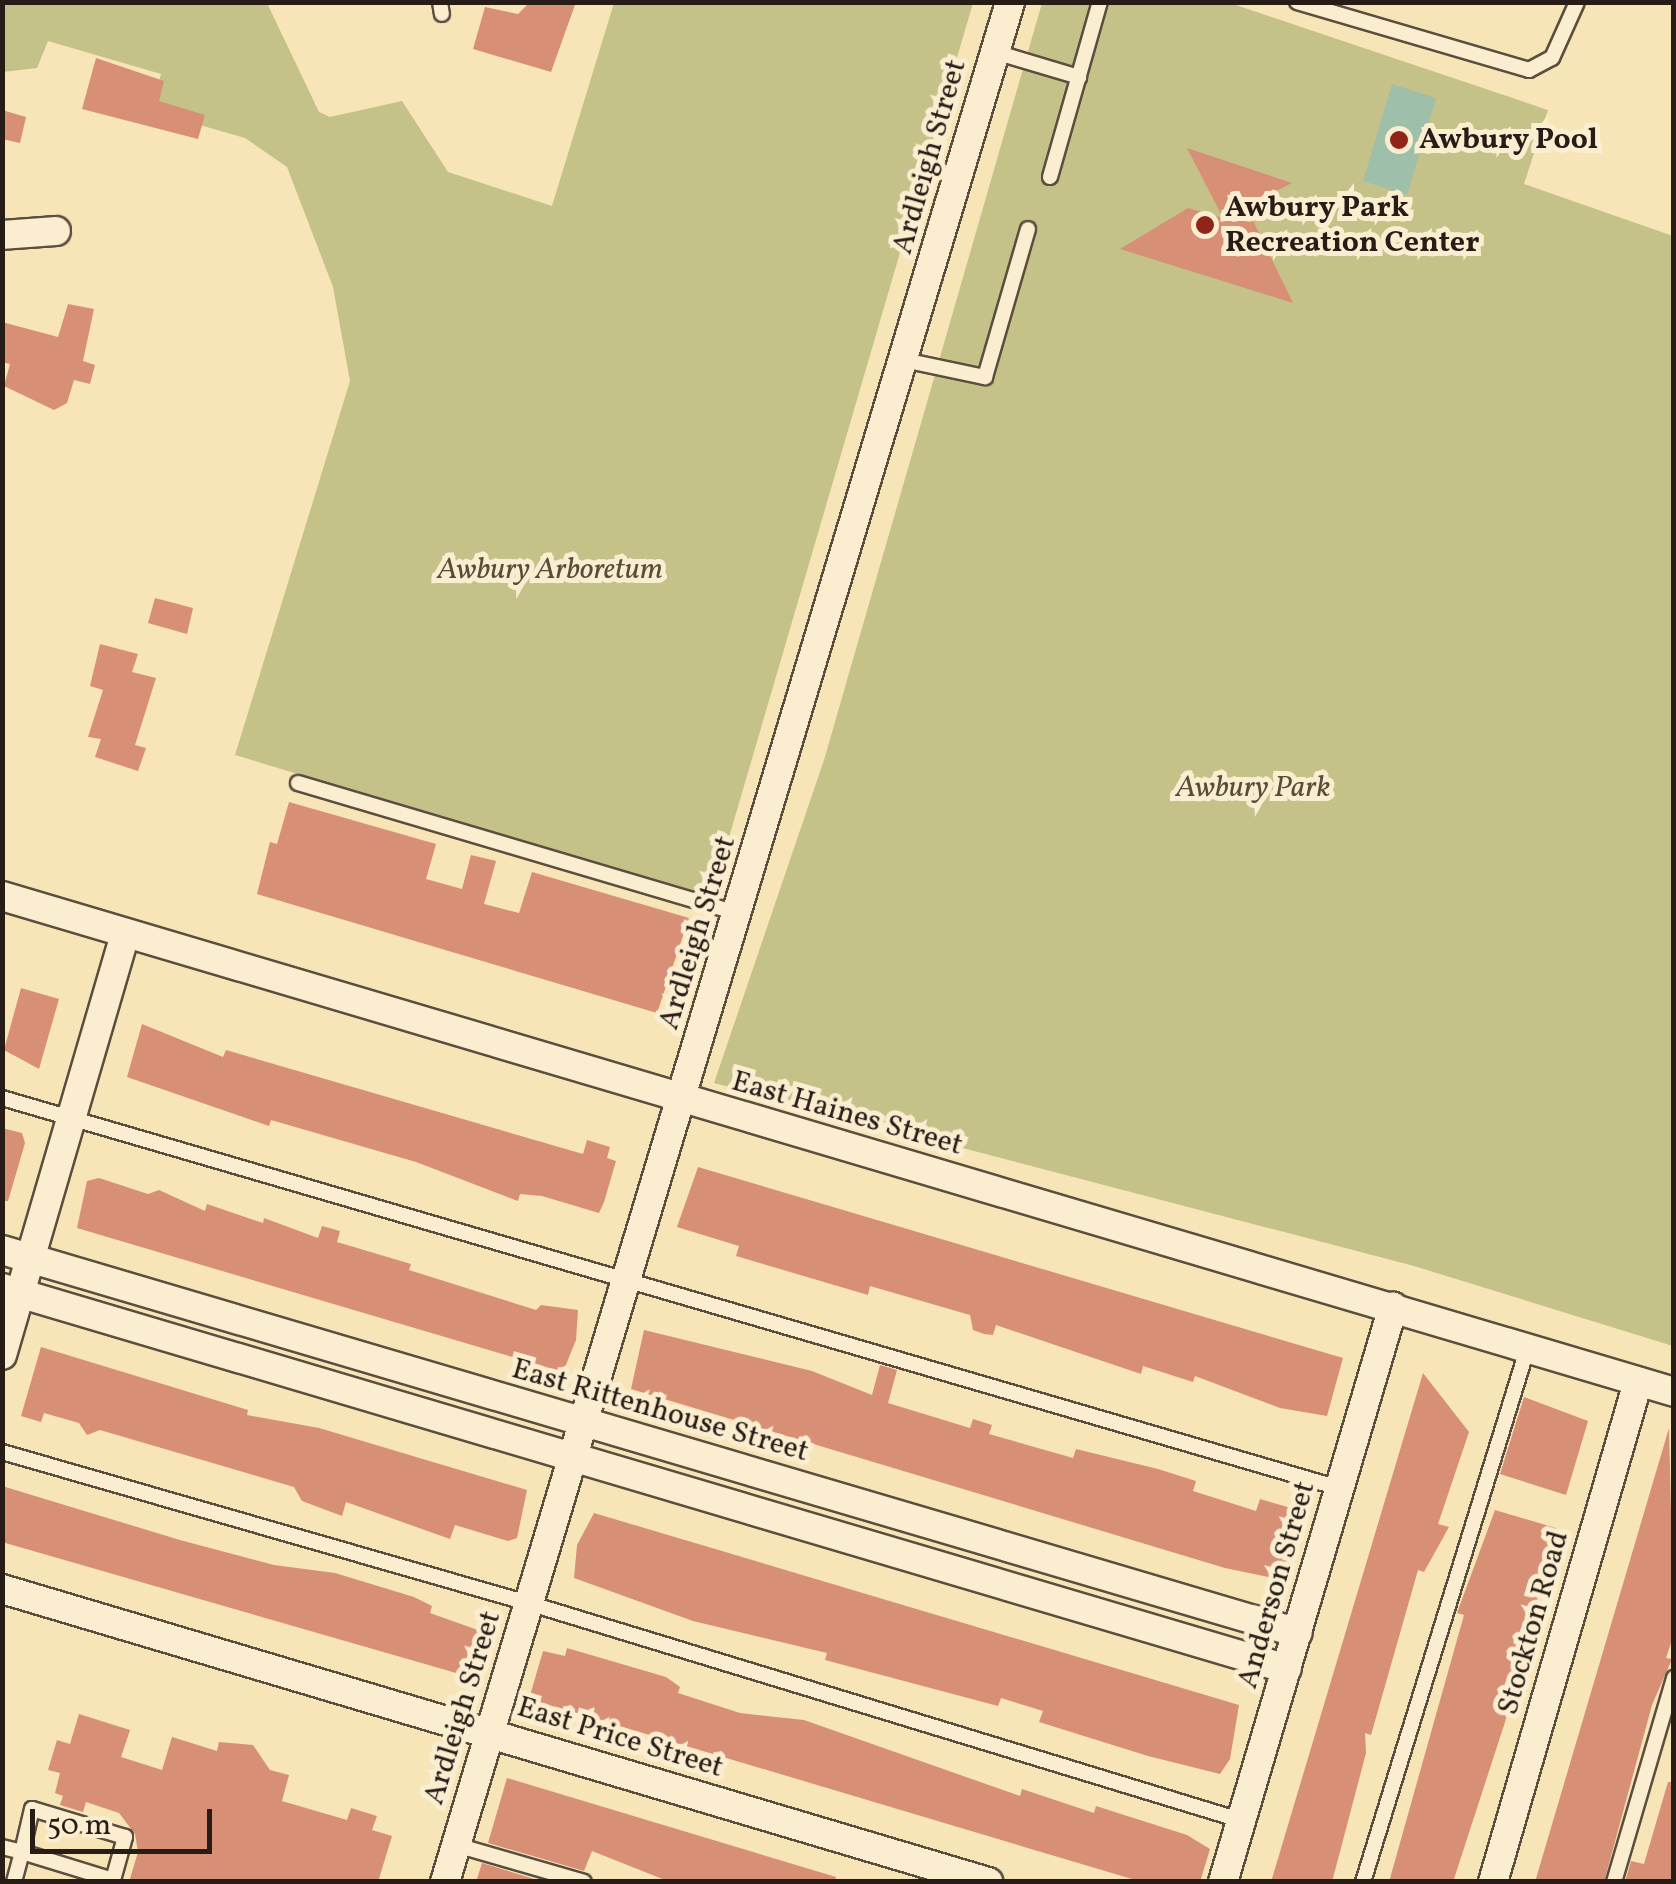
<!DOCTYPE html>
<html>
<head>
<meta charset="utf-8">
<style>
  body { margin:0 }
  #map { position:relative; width:1676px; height:1884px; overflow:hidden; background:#f7e4b7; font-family:Vollkorn,serif }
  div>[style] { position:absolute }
  .green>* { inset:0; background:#c4c289 }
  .water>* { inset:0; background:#9ebfaa }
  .building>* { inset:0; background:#d78f76 }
  .roads { filter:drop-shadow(2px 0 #5b4e3e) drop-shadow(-2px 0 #5b4e3e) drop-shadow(0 2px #5b4e3e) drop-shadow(0 -2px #5b4e3e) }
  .service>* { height:14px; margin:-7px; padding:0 7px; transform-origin:7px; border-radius:7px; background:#faedd0 }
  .minor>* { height:28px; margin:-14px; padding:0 14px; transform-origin:14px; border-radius:14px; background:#faedd0 }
  .dots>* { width:28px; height:28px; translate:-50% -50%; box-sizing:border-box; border:5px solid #faedd0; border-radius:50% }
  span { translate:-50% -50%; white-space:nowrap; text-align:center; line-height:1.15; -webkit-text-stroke:10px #faedd0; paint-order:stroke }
  .poi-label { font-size:30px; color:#271c16; font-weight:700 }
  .left { translate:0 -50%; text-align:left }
  .street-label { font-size:30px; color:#271c16 }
  .park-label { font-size:30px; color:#564e38; font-style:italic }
  .frame { position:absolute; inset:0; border:5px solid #271c16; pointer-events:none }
  .scale { position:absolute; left:30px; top:1809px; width:182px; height:45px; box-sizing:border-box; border:5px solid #271c16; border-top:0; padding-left:12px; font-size:30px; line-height:35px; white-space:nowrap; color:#271c16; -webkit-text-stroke:8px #faedd0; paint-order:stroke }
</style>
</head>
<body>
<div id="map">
  <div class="green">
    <div style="clip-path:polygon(2px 3px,267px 3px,319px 112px,330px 117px,402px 101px,448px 172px,552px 206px,614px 3px,973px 3px,711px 899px,235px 755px,350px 381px,333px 287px,287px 167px,245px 138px,151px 111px,161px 74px,48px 41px,37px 68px,3px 72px)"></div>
    <div style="clip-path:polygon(1042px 3px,1230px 3px,1548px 110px,1524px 184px,1673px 236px,1673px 1346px,1414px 1266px,714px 1083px,824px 760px)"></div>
  </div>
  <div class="water">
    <div style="clip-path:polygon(1392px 84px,1436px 98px,1407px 195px,1363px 181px)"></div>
  </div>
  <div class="building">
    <div style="clip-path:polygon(530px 2px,576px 2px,551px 72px,473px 49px,485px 7px,518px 14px)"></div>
    <div style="clip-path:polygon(96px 58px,164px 81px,159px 101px,205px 115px,198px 139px,82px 109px)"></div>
    <div style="clip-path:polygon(2px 110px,26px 117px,20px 143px,2px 139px)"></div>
    <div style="clip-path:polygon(1187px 148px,1292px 183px,1246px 206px,1293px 303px,1120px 249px,1188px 208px,1223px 218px)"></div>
    <div style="clip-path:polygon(68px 304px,94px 309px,83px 361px,95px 365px,90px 384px,74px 380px,67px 403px,54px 410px,4px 386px,10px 364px,2px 362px,2px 322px,58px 337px)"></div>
    <div style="clip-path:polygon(155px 598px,193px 608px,187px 634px,148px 623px)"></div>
    <div style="clip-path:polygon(100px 644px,138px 654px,132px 672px,156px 678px,135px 745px,146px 748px,138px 771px,95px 757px,101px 739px,88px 737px,103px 690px,90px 686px)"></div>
    <div style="clip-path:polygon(289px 802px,436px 844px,426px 879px,462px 889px,471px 855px,496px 861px,484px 904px,519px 913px,532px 872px,689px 918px,657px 1013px,257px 894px,270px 842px,277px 844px)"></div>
    <div style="clip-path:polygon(21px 988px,59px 999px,39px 1069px,4px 1050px)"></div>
    <div style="clip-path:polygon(142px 1024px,223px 1057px,226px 1050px,583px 1154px,587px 1140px,610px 1147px,607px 1158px,616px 1161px,604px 1202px,599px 1213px,542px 1196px,520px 1194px,518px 1201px,416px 1162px,271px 1120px,269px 1126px,127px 1077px)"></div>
    <div style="clip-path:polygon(2px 1128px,22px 1133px,25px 1143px,8px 1201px,2px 1201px)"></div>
    <div style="clip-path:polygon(698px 1167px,1343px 1358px,1327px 1416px,1280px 1408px,1195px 1376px,1193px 1382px,1143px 1366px,1141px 1374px,996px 1325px,993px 1335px,984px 1334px,973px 1330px,970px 1315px,870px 1286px,868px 1295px,736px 1256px,739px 1246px,677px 1227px)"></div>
    <div style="clip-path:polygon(99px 1178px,148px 1194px,159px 1190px,205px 1211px,207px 1204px,263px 1223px,264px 1218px,318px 1238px,322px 1226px,340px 1231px,337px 1242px,411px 1264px,409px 1270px,536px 1310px,541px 1305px,578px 1310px,576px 1340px,563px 1372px,77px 1228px,87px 1181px)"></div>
    <div style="clip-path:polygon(644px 1330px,812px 1371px,872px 1395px,880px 1365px,897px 1370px,888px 1403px,970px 1428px,973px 1419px,992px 1425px,989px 1434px,1073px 1458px,1076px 1449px,1158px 1469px,1196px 1481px,1193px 1491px,1256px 1511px,1260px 1499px,1298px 1510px,1286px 1566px,1278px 1579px,1225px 1568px,631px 1389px)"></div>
    <div style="clip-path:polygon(41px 1347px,248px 1410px,247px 1415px,319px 1428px,527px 1490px,517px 1538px,508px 1541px,455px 1525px,450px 1539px,346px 1502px,342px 1516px,302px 1501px,294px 1487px,100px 1430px,87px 1435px,79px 1423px,44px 1413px,41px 1422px,21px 1416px)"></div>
    <div style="clip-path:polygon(1423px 1373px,1469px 1432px,1438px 1524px,1449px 1527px,1424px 1572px,1418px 1570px,1371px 1735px,1365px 1733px,1366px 1753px,1332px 1882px,1271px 1882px)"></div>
    <div style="clip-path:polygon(1524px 1397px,1588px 1421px,1566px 1495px,1500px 1474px)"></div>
    <div style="clip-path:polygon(1669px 1428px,1674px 1634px,1666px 1658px,1672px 1659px,1652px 1705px,1604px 1882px,1535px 1882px)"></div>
    <div style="clip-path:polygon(2px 1486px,180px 1540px,274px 1565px,335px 1573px,414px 1597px,432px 1606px,430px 1613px,489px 1634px,477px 1679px,2px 1542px)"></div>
    <div style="clip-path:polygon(1495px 1510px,1556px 1528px,1505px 1722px,1453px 1882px,1389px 1882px,1464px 1615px,1457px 1613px)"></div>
    <div style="clip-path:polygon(594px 1513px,1239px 1705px,1230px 1759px,1220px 1774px,1148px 1756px,1039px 1722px,1043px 1711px,1001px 1698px,998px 1706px,825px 1660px,827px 1653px,693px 1621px,574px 1578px,577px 1545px)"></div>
    <div style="clip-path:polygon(567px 1648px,666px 1677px,680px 1687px,678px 1693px,740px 1713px,804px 1720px,1020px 1796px,1022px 1789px,1094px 1813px,1096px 1806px,1187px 1835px,1210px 1849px,1200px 1882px,1142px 1882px,529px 1699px,543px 1651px,565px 1656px)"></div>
    <div style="clip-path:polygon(79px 1714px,130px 1730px,121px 1757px,162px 1770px,172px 1737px,217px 1751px,219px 1742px,253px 1745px,270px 1770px,289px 1775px,282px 1801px,347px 1820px,351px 1808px,377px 1816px,372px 1830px,392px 1836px,378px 1882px,129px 1882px,138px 1852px,135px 1834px,119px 1813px,86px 1802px,83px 1812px,60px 1805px,63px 1796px,55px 1793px,60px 1773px,48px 1770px,57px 1740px,70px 1744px)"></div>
    <div style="clip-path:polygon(507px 1778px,836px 1877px,835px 1882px,670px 1882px,592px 1851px,584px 1871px,488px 1843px)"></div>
    <div style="clip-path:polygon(1668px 1782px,1674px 1782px,1674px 1882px,1625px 1882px,1631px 1861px,1644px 1864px)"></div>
    <div style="clip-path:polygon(482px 1863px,544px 1882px,476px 1882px)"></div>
  </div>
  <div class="roads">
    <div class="service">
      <div style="left:440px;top:2px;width:12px;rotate:81deg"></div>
      <div style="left:1297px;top:2px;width:242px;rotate:16.3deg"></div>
      <div style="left:1529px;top:70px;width:26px;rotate:-28deg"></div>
      <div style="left:1552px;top:58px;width:61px;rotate:-65.9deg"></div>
      <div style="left:995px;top:52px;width:88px;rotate:16.6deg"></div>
      <div style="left:1050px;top:177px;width:182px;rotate:-74.1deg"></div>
      <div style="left:904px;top:360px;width:83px;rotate:11.9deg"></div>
      <div style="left:985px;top:377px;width:154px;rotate:-73.8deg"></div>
      <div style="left:298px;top:783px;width:460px;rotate:16.5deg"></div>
      <div style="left:2px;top:1098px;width:1393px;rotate:16.26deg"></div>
      <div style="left:2px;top:1452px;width:547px;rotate:16.02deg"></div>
      <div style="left:528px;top:1603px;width:744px;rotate:16.95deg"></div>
      <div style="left:456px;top:1845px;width:133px;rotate:16.1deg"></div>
      <div style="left:2px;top:1847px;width:21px;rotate:14deg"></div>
      <div style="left:22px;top:1852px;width:95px;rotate:17.1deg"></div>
      <div style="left:113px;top:1880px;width:45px;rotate:-74.4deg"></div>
      <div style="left:125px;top:1837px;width:97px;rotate:-163.2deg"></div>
      <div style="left:32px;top:1809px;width:44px;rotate:103.1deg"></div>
      <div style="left:22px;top:1852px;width:31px;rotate:105deg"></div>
      <div style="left:1363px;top:1882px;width:557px;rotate:-72.87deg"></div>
      <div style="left:1614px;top:1882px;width:213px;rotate:-73.6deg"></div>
    </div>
    <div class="minor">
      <div style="left:2px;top:235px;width:54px;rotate:-4.2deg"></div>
      <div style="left:2px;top:896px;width:1744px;rotate:16.52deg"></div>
      <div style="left:2px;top:1250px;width:1351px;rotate:16.46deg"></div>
      <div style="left:2px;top:1288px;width:1340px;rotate:16.51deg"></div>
      <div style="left:2px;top:1355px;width:439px;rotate:-73.7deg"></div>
      <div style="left:2px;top:1589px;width:1029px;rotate:16.55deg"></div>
      <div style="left:445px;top:1882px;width:1963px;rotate:-73.27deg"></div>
      <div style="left:1223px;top:1882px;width:600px;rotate:-73.53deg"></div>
      <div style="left:1493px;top:1882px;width:521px;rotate:-73.83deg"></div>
    </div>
  </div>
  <div class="dots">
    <div style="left:1399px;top:140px;background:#8f2418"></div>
    <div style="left:1205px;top:225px;background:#8f2418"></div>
  </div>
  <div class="poi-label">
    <span class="left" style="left:1419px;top:140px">Awbury Pool</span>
    <span class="left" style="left:1225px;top:225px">Awbury Park<br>Recreation Center</span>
  </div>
  <div class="street-label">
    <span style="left:930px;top:157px;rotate:-74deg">Ardleigh Street</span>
    <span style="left:698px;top:933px;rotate:-73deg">Ardleigh Street</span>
    <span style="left:847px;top:1114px;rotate:16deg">East Haines Street</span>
    <span style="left:660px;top:1411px;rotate:16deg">East Rittenhouse Street</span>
    <span style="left:1277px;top:1585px;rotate:-74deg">Anderson Street</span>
    <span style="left:1534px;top:1623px;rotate:-74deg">Stockton Road</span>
    <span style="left:463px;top:1708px;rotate:-73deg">Ardleigh Street</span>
    <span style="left:620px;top:1738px;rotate:17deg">East Price Street</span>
  </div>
  <div class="park-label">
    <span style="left:550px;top:570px">Awbury Arboretum</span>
    <span style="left:1253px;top:788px">Awbury Park</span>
  </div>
  <div class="frame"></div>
  <div class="scale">50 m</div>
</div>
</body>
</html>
